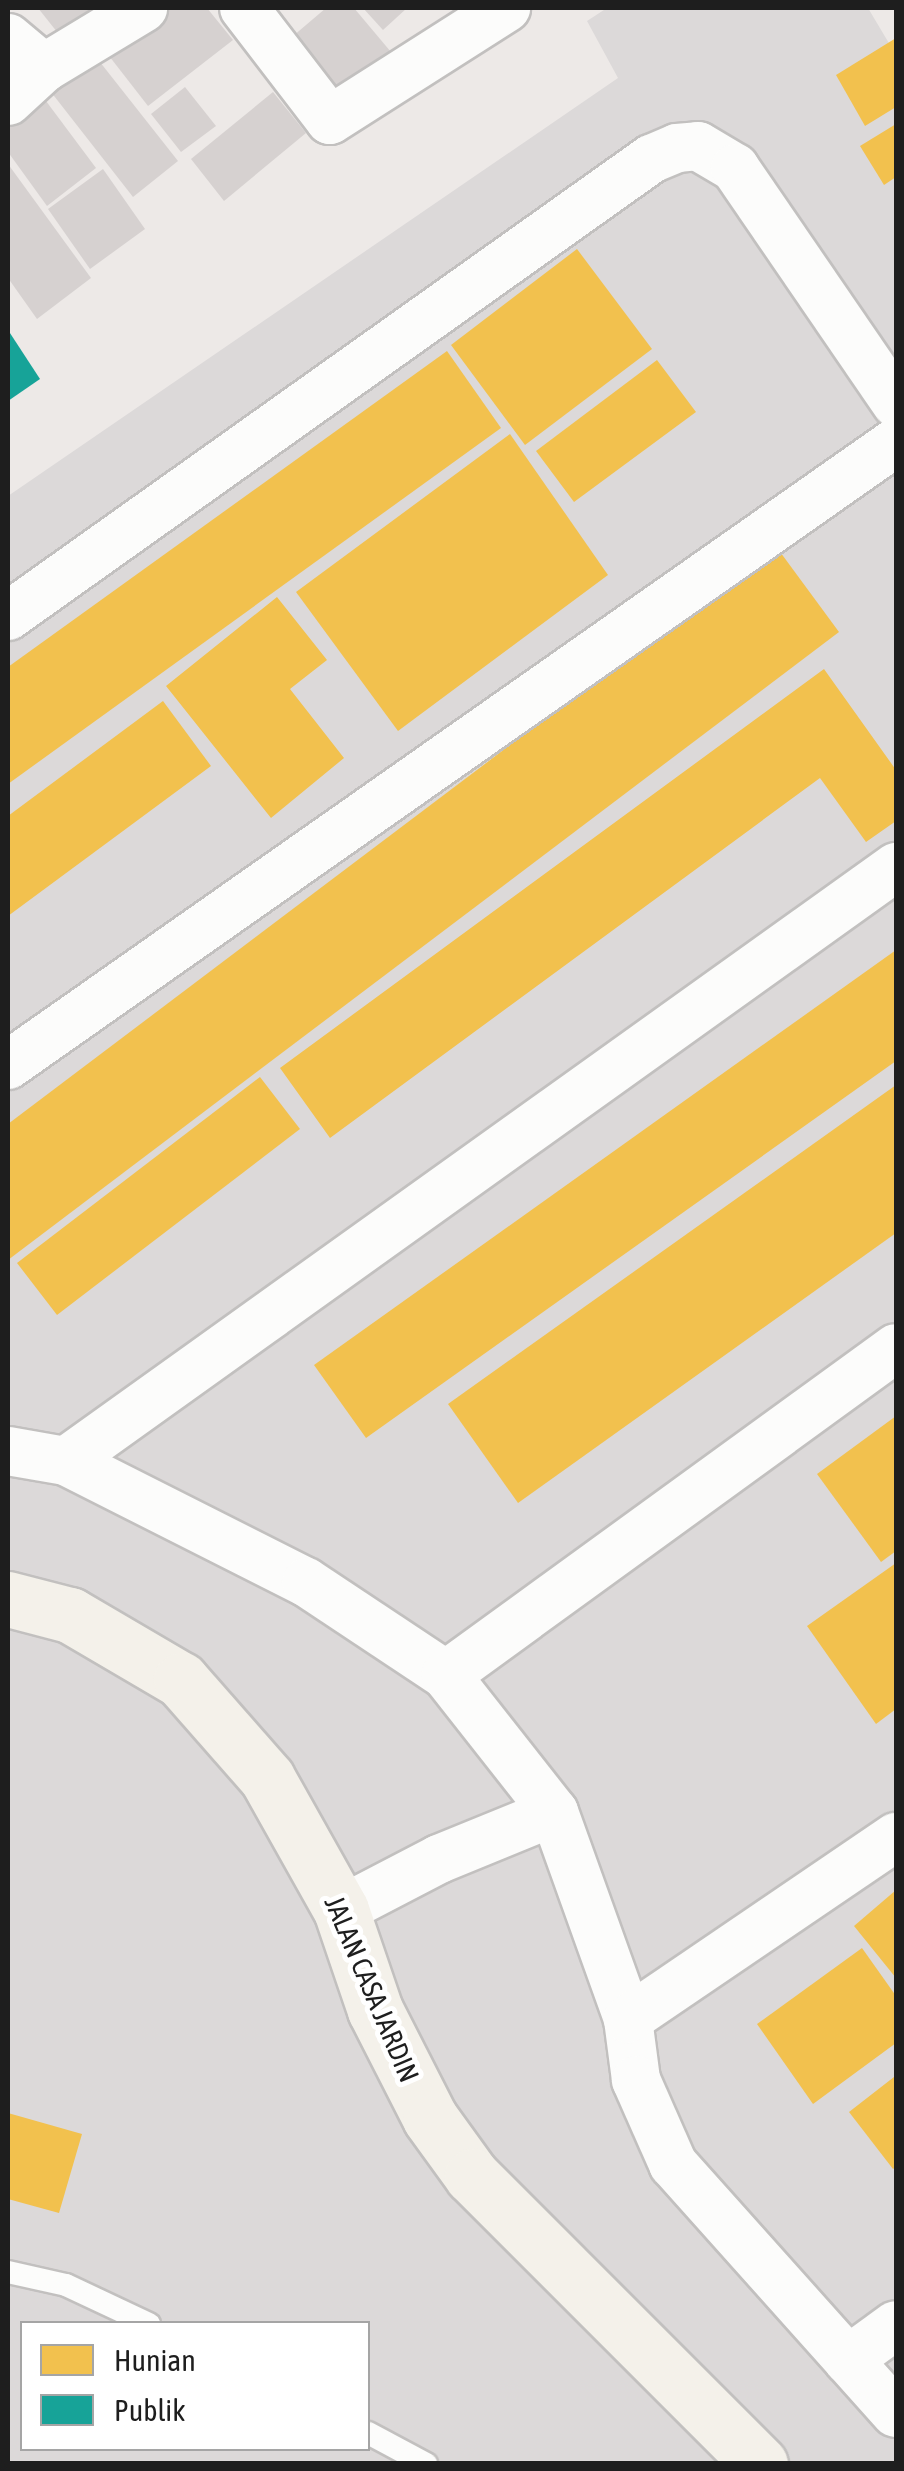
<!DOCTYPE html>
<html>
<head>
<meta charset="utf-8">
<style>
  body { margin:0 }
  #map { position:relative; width:904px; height:2471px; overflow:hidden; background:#ede9e7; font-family:"Asap Condensed",sans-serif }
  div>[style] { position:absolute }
  .residential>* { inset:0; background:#dcd9d9 }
  .homes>* { inset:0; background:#f2c14e }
  .public>* { inset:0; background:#17a398 }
  .building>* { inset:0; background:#d6d1d0 }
  .roads { filter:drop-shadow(2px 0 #c2c0bf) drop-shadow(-2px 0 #c2c0bf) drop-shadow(0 2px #c2c0bf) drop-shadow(0 -2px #c2c0bf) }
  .lane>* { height:22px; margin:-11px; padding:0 11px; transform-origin:11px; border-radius:11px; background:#fcfcfb }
  .street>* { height:48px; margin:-24px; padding:0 24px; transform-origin:24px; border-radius:24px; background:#fcfcfb }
  .secondary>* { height:55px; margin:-27.5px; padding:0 27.5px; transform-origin:27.5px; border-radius:27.5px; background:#f4f1ea }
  span { translate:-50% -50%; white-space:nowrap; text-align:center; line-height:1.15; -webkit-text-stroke:10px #fff; paint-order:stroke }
  .street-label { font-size:28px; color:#1e1e1e }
  .frame { position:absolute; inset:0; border:10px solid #1e1e1e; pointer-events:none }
  .legend { position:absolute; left:20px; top:2321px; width:350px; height:130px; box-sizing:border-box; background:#fff; border:2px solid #a5a5a5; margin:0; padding:12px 18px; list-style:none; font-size:30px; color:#1e1e1e }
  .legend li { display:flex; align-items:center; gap:20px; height:50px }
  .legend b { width:50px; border:2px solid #a5a5a5 }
</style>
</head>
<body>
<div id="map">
  <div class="residential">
    <div style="clip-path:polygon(evenodd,607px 8px,868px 8px,896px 55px,896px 2463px,8px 2463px,8px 496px,618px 78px,587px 21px,607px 8px,22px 2324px,368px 2324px,368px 2448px,22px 2448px,22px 2324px)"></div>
  </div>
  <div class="homes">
    <div style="clip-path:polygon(896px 38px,896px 107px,865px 126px,836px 75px)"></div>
    <div style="clip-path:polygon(896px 124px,896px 177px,884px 185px,860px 146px)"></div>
    <div style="clip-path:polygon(577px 249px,652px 349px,525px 445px,451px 345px)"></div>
    <div style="clip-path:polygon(447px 351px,501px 428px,8px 784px,8px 667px)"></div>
    <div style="clip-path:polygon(657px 360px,696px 412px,574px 502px,536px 451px)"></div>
    <div style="clip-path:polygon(510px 434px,608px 575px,398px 731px,296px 592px)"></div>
    <div style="clip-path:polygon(775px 545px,839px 632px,8px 1260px,8px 1124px)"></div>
    <div style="clip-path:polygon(277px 597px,327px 660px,290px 689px,344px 758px,271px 818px,166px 686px)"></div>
    <div style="clip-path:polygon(824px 669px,896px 770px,896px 821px,866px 842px,820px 778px,330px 1138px,280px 1068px)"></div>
    <div style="clip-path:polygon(163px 701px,211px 766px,8px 916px,8px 816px)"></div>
    <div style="clip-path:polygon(896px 950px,896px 1061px,366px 1438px,314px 1365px)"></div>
    <div style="clip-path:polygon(260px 1077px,300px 1129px,57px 1315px,17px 1263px)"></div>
    <div style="clip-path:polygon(896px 1085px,896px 1233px,518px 1503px,448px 1404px)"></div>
    <div style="clip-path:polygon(896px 1416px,896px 1551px,881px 1562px,817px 1474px)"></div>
    <div style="clip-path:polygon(896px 1563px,896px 1709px,876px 1724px,807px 1626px)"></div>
    <div style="clip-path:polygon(896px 1890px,896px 1978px,854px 1926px)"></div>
    <div style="clip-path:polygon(862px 1948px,896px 1996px,896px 2043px,813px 2104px,757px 2024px)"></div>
    <div style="clip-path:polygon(894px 2077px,896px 2167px,893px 2169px,849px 2112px)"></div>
    <div style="clip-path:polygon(8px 2113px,82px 2134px,59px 2213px,8px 2199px)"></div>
  </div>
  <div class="public">
    <div style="clip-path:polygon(8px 330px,40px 379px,8px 401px)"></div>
  </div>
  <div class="building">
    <div style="clip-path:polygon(38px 8px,120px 8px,69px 47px)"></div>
    <div style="clip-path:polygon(162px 8px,207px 8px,233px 40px,148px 106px,106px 52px)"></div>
    <div style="clip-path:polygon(326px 8px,354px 8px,396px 58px,339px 106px,286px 42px)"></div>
    <div style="clip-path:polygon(363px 8px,407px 8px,383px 30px)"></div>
    <div style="clip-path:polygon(96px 57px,178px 161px,133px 197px,51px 92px)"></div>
    <div style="clip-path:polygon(185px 87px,216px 126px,181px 152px,151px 114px)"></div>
    <div style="clip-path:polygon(273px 92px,306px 133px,224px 201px,191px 159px)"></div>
    <div style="clip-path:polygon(43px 97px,96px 168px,47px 206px,8px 152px,8px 124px)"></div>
    <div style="clip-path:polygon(8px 164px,91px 278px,37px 319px,8px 278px)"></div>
    <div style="clip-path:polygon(103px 169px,145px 229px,90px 269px,48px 209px)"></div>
  </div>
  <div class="roads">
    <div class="lane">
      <div style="left:8px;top:2272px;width:59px;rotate:12.6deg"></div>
      <div style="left:66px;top:2285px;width:92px;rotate:25.2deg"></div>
      <div style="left:368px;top:2433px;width:66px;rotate:28.1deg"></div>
    </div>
    <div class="street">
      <div style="left:244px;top:8px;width:141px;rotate:52.5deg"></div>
      <div style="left:330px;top:120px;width:209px;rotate:-32.5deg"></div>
      <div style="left:8px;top:38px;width:47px;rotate:39.8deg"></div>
      <div style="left:44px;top:68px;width:116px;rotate:-31.2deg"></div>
      <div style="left:8px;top:101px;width:49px;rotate:-42.5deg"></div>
      <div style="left:8px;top:616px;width:789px;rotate:-35.4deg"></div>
      <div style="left:651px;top:159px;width:28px;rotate:-23deg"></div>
      <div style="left:677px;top:148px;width:21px;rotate:-5deg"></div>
      <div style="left:698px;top:146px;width:43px;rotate:30.7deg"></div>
      <div style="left:735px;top:168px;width:285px;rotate:55.6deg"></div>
      <div style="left:8px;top:1065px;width:1085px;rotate:-35.05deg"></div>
      <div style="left:8px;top:1451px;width:59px;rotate:9.8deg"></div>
      <div style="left:66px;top:1461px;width:269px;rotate:26.8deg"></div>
      <div style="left:306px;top:1582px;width:168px;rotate:33.6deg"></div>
      <div style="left:446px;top:1675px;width:174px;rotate:51.8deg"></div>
      <div style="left:554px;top:1812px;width:220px;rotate:70.3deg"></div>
      <div style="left:628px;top:2019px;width:62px;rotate:82.5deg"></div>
      <div style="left:636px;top:2080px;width:92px;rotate:66.2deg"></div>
      <div style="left:673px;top:2164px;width:334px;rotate:48.2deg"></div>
      <div style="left:66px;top:1461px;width:1021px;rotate:-35.59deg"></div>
      <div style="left:446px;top:1675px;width:556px;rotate:-36deg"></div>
      <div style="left:341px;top:1910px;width:110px;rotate:-27.5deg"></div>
      <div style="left:439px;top:1859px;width:124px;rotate:-22.2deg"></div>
      <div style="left:628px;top:2019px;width:324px;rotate:-34.2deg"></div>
      <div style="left:848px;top:2360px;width:59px;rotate:-36.1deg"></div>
    </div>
    <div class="secondary">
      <div style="left:8px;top:1599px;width:64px;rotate:14.5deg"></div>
      <div style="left:70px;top:1615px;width:129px;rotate:30.4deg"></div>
      <div style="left:181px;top:1680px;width:130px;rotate:48.7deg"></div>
      <div style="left:267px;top:1778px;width:151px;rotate:60.7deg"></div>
      <div style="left:341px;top:1910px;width:106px;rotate:71.2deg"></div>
      <div style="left:375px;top:2010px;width:121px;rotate:63deg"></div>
      <div style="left:430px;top:2118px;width:72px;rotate:54.1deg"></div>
      <div style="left:472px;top:2176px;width:407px;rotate:45deg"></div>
    </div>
  </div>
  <div class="street-label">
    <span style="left:372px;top:1989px;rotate:67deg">JALAN CASA JARDIN</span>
  </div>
  <div class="frame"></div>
  <ul class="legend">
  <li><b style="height:28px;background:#f2c14e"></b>Hunian</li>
  <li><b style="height:28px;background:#17a398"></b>Publik</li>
  </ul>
</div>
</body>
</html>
